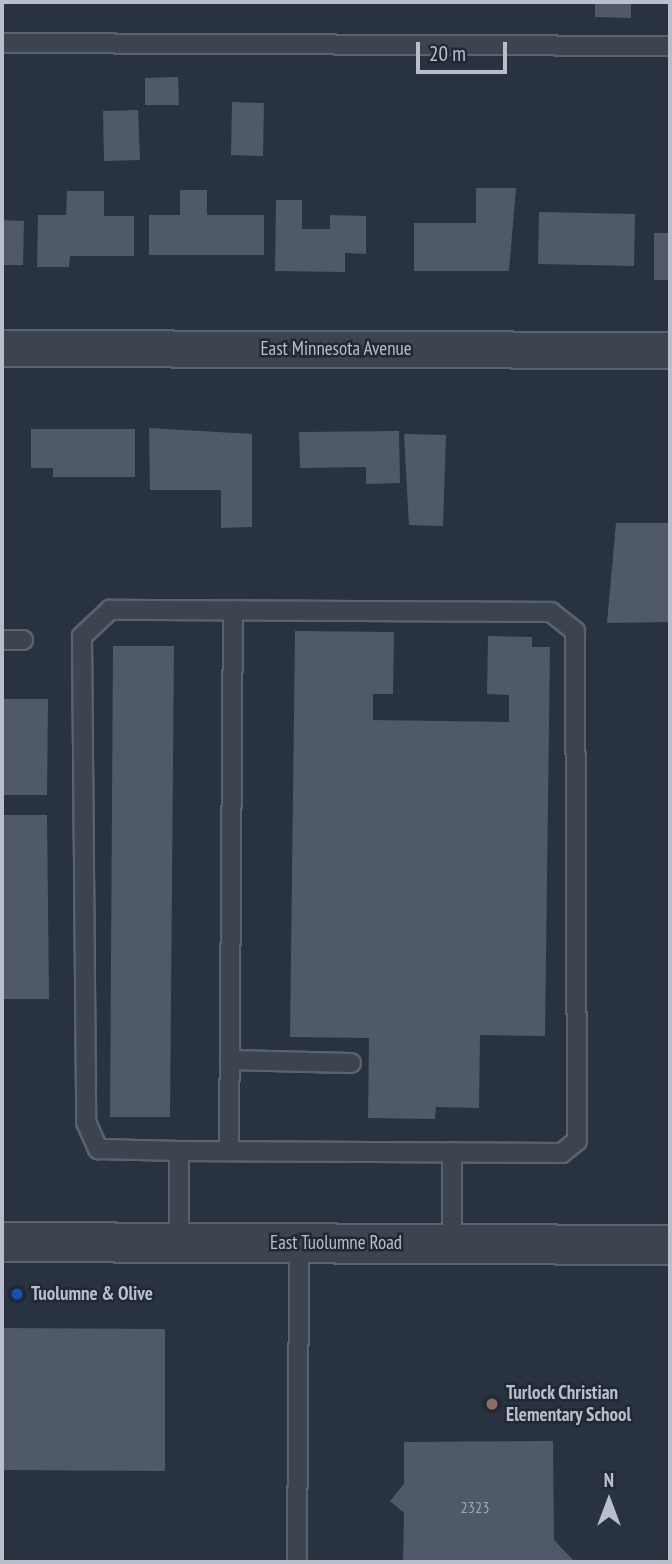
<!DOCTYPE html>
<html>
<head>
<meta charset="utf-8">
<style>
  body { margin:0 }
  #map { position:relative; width:672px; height:1564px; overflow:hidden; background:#283240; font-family:"PT Sans Narrow",sans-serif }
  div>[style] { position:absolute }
  .building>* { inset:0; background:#4f5969 }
  .roads { filter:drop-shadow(2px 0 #5a626e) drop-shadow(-2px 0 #5a626e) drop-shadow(0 2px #5a626e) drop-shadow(0 -2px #5a626e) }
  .service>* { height:18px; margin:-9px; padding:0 9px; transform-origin:9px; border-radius:9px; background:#3c4450 }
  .minor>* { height:35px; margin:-17.5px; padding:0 17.5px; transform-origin:17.5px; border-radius:17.5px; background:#3c4450 }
  .tertiary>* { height:38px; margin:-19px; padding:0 19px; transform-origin:19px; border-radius:19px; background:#3c4450 }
  .dots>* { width:19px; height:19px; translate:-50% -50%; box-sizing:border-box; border:4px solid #212936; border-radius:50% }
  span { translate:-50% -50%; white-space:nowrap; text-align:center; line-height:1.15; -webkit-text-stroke:5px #212936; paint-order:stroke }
  .number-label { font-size:16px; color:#9ea6b2 }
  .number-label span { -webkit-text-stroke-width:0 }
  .street-label { font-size:19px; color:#b9bfca }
  .poi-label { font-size:19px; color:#b9bfca; font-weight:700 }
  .left { translate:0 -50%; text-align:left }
  .frame { position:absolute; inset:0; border:4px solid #b9bfca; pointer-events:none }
  .north { position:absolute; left:574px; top:1466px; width:70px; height:70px; -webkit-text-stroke:5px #212936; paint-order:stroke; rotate:0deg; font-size:19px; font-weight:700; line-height:28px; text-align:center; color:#b9bfca }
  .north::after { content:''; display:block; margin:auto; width:24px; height:32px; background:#b9bfca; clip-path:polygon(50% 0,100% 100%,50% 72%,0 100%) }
  .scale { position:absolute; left:416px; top:42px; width:91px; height:32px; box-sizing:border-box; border:4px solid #b9bfca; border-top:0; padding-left:9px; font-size:21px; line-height:24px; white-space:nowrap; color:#b9bfca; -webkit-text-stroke:5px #212936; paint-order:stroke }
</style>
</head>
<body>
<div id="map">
  <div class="building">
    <div style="clip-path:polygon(595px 2px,631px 2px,631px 18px,595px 17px)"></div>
    <div style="clip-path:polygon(178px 77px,179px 105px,145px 105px,145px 78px)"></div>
    <div style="clip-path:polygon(232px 102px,264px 103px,263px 156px,231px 155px)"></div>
    <div style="clip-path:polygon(138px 110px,140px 160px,104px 161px,103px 111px)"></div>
    <div style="clip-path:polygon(476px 188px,516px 188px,509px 271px,414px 271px,414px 223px,476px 223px)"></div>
    <div style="clip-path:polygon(180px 190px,207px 190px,207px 215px,264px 215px,264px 255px,149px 255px,149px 215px,180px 215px)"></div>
    <div style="clip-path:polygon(67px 191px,104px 191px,104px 216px,134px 216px,134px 256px,70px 256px,69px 267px,37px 267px,38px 215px,66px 215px)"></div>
    <div style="clip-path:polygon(276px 200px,302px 200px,302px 229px,330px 229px,330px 215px,366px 216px,366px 254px,345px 253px,345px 272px,275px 271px)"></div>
    <div style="clip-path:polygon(539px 212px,635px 214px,634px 266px,538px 264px)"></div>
    <div style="clip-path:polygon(2px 220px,24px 221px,23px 265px,2px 265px)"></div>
    <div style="clip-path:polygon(654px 233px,670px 233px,670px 280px,654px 280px)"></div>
    <div style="clip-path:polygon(149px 428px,252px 434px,252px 527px,221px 528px,221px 490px,150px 490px)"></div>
    <div style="clip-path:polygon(31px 429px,135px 429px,135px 477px,53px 477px,53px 468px,31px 468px)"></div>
    <div style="clip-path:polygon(399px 431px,400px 483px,366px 484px,366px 467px,300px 468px,299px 432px)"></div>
    <div style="clip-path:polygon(404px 434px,446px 435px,443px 526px,409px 525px)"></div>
    <div style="clip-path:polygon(616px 523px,670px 523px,670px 622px,607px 623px)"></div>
    <div style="clip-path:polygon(295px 631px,394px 632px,393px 694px,373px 694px,373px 720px,509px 722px,509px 695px,487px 694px,488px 636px,532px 637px,532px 647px,550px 647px,545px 1036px,480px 1035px,479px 1108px,436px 1107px,435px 1119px,368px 1118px,369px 1038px,290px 1037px)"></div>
    <div style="clip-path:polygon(113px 646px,174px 646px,170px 1117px,110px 1117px)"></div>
    <div style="clip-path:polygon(2px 699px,48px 699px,47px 795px,2px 795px)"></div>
    <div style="clip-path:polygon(2px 815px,47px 815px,49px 999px,2px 999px)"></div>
    <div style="clip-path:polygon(2px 1328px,165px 1329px,165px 1471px,2px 1470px)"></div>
    <div style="clip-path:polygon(553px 1441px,554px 1540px,575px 1562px,403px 1562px,404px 1513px,390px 1501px,404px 1484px,404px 1442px)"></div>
  </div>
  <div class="roads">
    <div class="service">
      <div style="left:2px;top:43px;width:668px;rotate:0.26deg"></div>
      <div style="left:2px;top:640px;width:21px"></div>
      <div style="left:230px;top:1060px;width:121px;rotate:1.4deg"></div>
      <div style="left:179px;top:1151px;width:383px;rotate:0.3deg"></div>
      <div style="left:562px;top:1153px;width:19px;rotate:-39deg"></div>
      <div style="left:577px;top:1141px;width:510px;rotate:-90.22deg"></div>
      <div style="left:575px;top:631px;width:31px;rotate:-142deg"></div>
      <div style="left:551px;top:612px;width:441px;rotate:-179.7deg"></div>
      <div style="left:110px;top:610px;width:38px;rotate:137deg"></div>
      <div style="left:82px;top:636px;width:486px;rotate:89.5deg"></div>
      <div style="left:86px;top:1122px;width:30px;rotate:66deg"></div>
      <div style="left:98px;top:1149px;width:81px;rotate:1.4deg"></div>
      <div style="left:179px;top:1151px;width:92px;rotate:90deg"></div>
      <div style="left:229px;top:1151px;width:541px;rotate:-89.58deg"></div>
      <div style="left:452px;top:1152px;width:92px;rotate:90deg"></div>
      <div style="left:297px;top:1562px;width:319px;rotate:-89.6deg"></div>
    </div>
    <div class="minor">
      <div style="left:2px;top:348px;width:668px;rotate:0.17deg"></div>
    </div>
    <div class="tertiary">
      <div style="left:2px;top:1242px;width:668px;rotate:0.26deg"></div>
    </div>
  </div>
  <div class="dots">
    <div style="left:17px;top:1294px;background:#1a4fb4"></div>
    <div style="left:492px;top:1404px;background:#8d6e63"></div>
  </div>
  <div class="number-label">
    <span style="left:475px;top:1507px">2323</span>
  </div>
  <div class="street-label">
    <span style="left:336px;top:349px">East Minnesota Avenue</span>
    <span style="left:336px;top:1243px">East Tuolumne Road</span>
  </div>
  <div class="poi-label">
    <span class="left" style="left:31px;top:1294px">Tuolumne &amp; Olive</span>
    <span class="left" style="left:506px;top:1404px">Turlock Christian<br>Elementary School</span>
  </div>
  <div class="frame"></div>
  <div class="north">N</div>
  <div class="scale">20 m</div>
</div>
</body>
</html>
